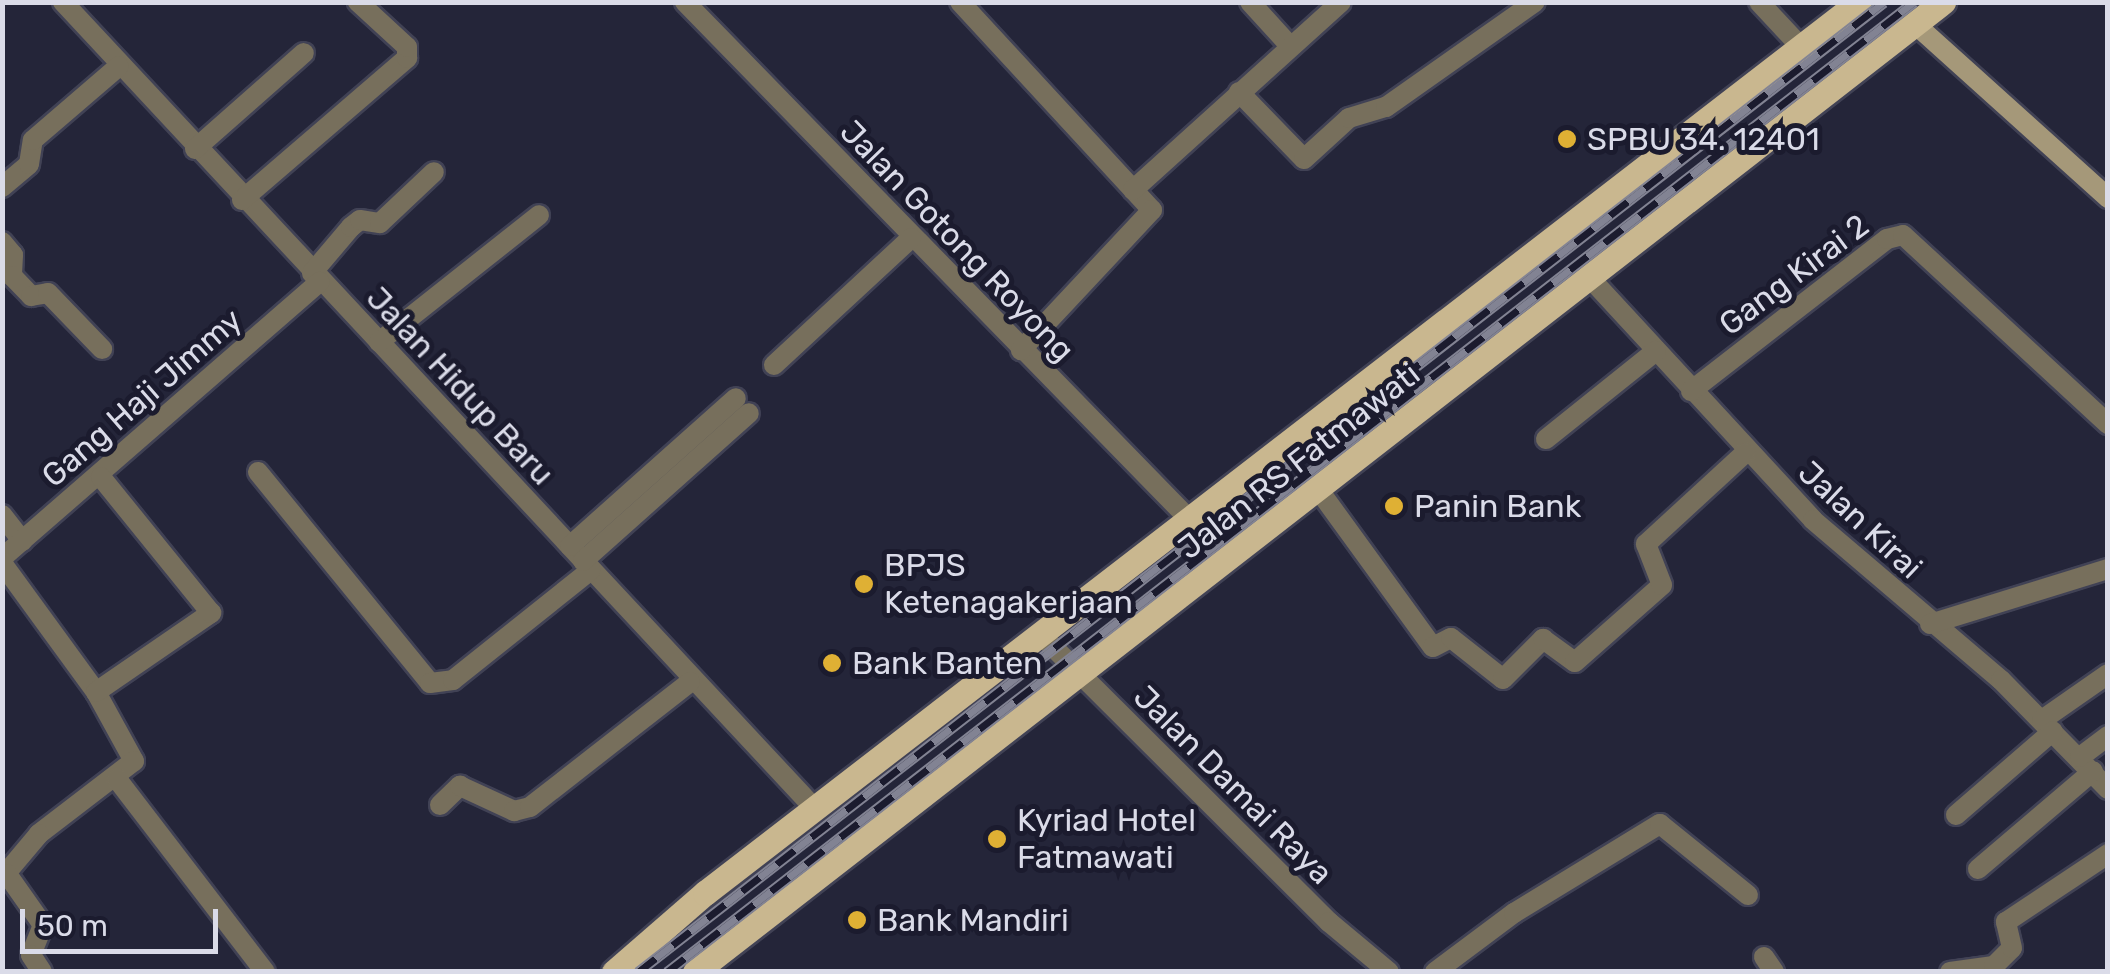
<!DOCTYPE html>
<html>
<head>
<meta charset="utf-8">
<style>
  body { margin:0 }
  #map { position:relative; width:2110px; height:974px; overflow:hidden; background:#242539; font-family:Rubik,sans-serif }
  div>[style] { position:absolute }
  .roads { filter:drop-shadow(2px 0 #414255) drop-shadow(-2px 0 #414255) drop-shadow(0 2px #414255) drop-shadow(0 -2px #414255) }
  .street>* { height:20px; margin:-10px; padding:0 10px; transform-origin:10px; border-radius:10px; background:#776f5c }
  .secondary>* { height:20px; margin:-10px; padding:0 10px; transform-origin:10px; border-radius:10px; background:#a59879 }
  .primary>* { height:25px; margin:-12.5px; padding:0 12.5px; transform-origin:12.5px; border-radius:12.5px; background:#c9b78f }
  .rail>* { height:11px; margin-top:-5.5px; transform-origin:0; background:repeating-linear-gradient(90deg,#1b1b2e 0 22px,#828393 0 44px); box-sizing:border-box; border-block:2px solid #828393 }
  .dots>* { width:28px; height:28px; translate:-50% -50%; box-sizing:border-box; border:5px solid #1b1b2e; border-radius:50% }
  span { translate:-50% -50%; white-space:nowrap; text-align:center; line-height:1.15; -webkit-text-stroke:10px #1b1b2e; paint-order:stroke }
  .poi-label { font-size:32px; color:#dadbe8 }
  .left { translate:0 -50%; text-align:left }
  .street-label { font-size:32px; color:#dadbe8 }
  .frame { position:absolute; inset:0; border:5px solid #dadbe8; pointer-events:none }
  .scale { position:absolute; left:20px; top:909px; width:198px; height:45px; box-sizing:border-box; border:5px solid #dadbe8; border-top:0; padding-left:12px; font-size:30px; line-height:35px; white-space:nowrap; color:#dadbe8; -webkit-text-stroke:8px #1b1b2e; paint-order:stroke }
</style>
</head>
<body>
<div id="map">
  <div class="roads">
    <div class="street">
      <div style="left:63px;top:2px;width:1104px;rotate:47.02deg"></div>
      <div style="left:685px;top:2px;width:722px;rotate:45.73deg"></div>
      <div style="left:960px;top:2px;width:283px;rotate:47.3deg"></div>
      <div style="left:1152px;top:210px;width:192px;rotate:133.1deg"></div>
      <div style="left:1250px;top:2px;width:59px;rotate:47.7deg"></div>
      <div style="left:1759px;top:2px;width:62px;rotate:47deg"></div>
      <div style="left:1239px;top:92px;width:93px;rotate:45.9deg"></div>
      <div style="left:1304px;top:159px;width:61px;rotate:-42.3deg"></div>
      <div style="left:1349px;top:118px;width:39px;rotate:-17deg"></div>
      <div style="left:1386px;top:107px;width:182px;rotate:-35.2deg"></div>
      <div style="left:195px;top:149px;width:145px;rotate:-41.4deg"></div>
      <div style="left:2px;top:187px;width:35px;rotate:-40deg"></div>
      <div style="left:29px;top:164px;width:24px;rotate:-81deg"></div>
      <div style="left:33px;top:140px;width:113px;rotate:-40.7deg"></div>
      <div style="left:1133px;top:190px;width:280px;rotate:-42.1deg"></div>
      <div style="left:242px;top:200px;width:218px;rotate:-40.7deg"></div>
      <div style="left:407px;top:58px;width:11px;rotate:-90deg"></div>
      <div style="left:407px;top:47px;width:67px;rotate:-137.4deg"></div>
      <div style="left:2px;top:242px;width:17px;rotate:50deg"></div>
      <div style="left:13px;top:255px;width:21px;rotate:93deg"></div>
      <div style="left:12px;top:276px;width:28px;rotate:46deg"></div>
      <div style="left:31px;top:296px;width:17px;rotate:-10deg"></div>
      <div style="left:48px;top:293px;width:78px;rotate:46deg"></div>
      <div style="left:312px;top:273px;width:60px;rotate:-49.7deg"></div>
      <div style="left:351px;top:227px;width:11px;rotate:-38deg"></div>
      <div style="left:360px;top:220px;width:20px;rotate:9deg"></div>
      <div style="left:380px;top:223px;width:74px;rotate:-43.4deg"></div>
      <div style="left:1590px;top:278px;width:329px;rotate:47.3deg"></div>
      <div style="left:1813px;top:520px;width:247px;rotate:40.4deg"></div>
      <div style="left:2001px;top:680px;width:153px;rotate:45.5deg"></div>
      <div style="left:379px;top:342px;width:204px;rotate:-38.4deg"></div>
      <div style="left:774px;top:365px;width:187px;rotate:-42.8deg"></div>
      <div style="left:1691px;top:391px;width:248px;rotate:-37.8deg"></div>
      <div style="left:1887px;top:239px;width:16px;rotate:-14deg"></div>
      <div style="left:1903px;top:235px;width:279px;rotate:42.7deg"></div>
      <div style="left:1546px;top:439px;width:141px;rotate:-38.7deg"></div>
      <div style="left:258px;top:472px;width:272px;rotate:50.8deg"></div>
      <div style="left:430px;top:683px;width:23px;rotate:-7deg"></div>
      <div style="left:453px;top:680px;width:176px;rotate:-38.6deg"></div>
      <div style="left:1318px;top:489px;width:195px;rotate:54deg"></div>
      <div style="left:1433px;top:647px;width:20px;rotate:-27deg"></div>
      <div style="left:1451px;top:638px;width:66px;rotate:38.3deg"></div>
      <div style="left:1503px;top:679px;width:57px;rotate:-45deg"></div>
      <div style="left:1543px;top:639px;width:39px;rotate:36deg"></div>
      <div style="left:1575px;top:662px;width:116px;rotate:-41.5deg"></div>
      <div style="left:1662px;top:585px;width:44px;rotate:-111.3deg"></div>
      <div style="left:1646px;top:544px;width:134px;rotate:-42.6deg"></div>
      <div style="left:2px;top:515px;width:33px;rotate:52deg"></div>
      <div style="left:570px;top:546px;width:222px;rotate:-41.7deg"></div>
      <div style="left:2px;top:558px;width:421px;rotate:-41deg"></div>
      <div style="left:583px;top:561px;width:222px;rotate:-41.7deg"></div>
      <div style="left:2px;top:563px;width:160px;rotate:53.9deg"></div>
      <div style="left:96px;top:692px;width:79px;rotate:61.2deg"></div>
      <div style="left:134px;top:761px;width:120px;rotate:142.5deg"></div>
      <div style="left:39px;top:834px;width:57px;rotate:130.1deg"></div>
      <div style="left:1930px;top:624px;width:186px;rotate:-17.2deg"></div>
      <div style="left:1040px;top:634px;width:408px;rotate:44.9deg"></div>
      <div style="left:1329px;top:922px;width:78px;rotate:39.8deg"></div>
      <div style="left:96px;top:692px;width:140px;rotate:-34.5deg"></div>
      <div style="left:211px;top:613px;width:175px;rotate:-129deg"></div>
      <div style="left:2042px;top:720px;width:80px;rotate:-34.9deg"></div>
      <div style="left:2080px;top:757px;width:35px;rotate:-37deg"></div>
      <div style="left:117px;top:779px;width:243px;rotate:52.5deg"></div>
      <div style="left:440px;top:805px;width:28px;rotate:-44deg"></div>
      <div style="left:460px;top:786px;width:60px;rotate:24.8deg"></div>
      <div style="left:514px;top:811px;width:16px;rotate:-14deg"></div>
      <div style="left:530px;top:807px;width:203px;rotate:-38deg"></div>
      <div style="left:1956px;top:815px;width:128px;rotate:-40.9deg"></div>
      <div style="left:1978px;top:869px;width:151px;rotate:-40.4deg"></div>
      <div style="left:7px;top:874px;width:62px;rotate:54.8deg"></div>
      <div style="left:43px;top:925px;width:32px;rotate:112deg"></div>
      <div style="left:31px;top:955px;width:20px;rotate:57deg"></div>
      <div style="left:1764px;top:957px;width:18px;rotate:56deg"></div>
      <div style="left:1435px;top:972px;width:99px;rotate:-36.8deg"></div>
      <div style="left:1514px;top:913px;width:171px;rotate:-31.4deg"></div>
      <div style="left:1660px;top:824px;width:113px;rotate:38.9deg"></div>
      <div style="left:1950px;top:972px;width:44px;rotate:-7.8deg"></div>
      <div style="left:1994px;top:966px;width:25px;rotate:-45deg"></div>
      <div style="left:2012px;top:948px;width:27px;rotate:-103deg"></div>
      <div style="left:2006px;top:922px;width:123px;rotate:-33.7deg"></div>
    </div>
    <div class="secondary">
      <div style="left:1915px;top:24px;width:260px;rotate:42deg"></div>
    </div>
    <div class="primary">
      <div style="left:614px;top:972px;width:121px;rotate:-41deg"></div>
      <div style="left:705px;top:893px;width:1458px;rotate:-37.67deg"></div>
      <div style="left:695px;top:972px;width:1581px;rotate:-37.86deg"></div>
    </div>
  </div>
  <div class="rail">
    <div style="left:638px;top:972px;width:1579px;rotate:-37.9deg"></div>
    <div style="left:667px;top:972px;width:1580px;rotate:-37.88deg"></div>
  </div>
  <div class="dots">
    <div style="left:1567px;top:139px;background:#dfb034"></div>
    <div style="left:1394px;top:506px;background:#dfb034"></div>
    <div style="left:864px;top:584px;background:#dfb034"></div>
    <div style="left:832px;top:663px;background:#dfb034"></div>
    <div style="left:997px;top:839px;background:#dfb034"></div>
    <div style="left:857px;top:920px;background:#dfb034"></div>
  </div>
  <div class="poi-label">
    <span class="left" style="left:1587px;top:139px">SPBU 34. 12401</span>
    <span class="left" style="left:1414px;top:506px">Panin Bank</span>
    <span class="left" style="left:884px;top:584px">BPJS<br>Ketenagakerjaan</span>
    <span class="left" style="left:852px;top:663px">Bank Banten</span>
    <span class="left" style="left:1017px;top:839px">Kyriad Hotel<br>Fatmawati</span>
    <span class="left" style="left:877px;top:920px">Bank Mandiri</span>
  </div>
  <div class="street-label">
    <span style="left:957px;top:241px;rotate:46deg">Jalan Gotong Royong</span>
    <span style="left:1794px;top:275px;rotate:-37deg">Gang Kirai 2</span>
    <span style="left:460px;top:386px;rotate:47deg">Jalan Hidup Baru</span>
    <span style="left:142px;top:398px;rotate:-41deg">Gang Haji Jimmy</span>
    <span style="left:1299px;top:461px;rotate:-38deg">Jalan RS Fatmawati</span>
    <span style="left:1860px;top:520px;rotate:43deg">Jalan Kirai</span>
    <span style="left:1233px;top:785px;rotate:45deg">Jalan Damai Raya</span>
  </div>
  <div class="frame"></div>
  <div class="scale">50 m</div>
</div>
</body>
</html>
